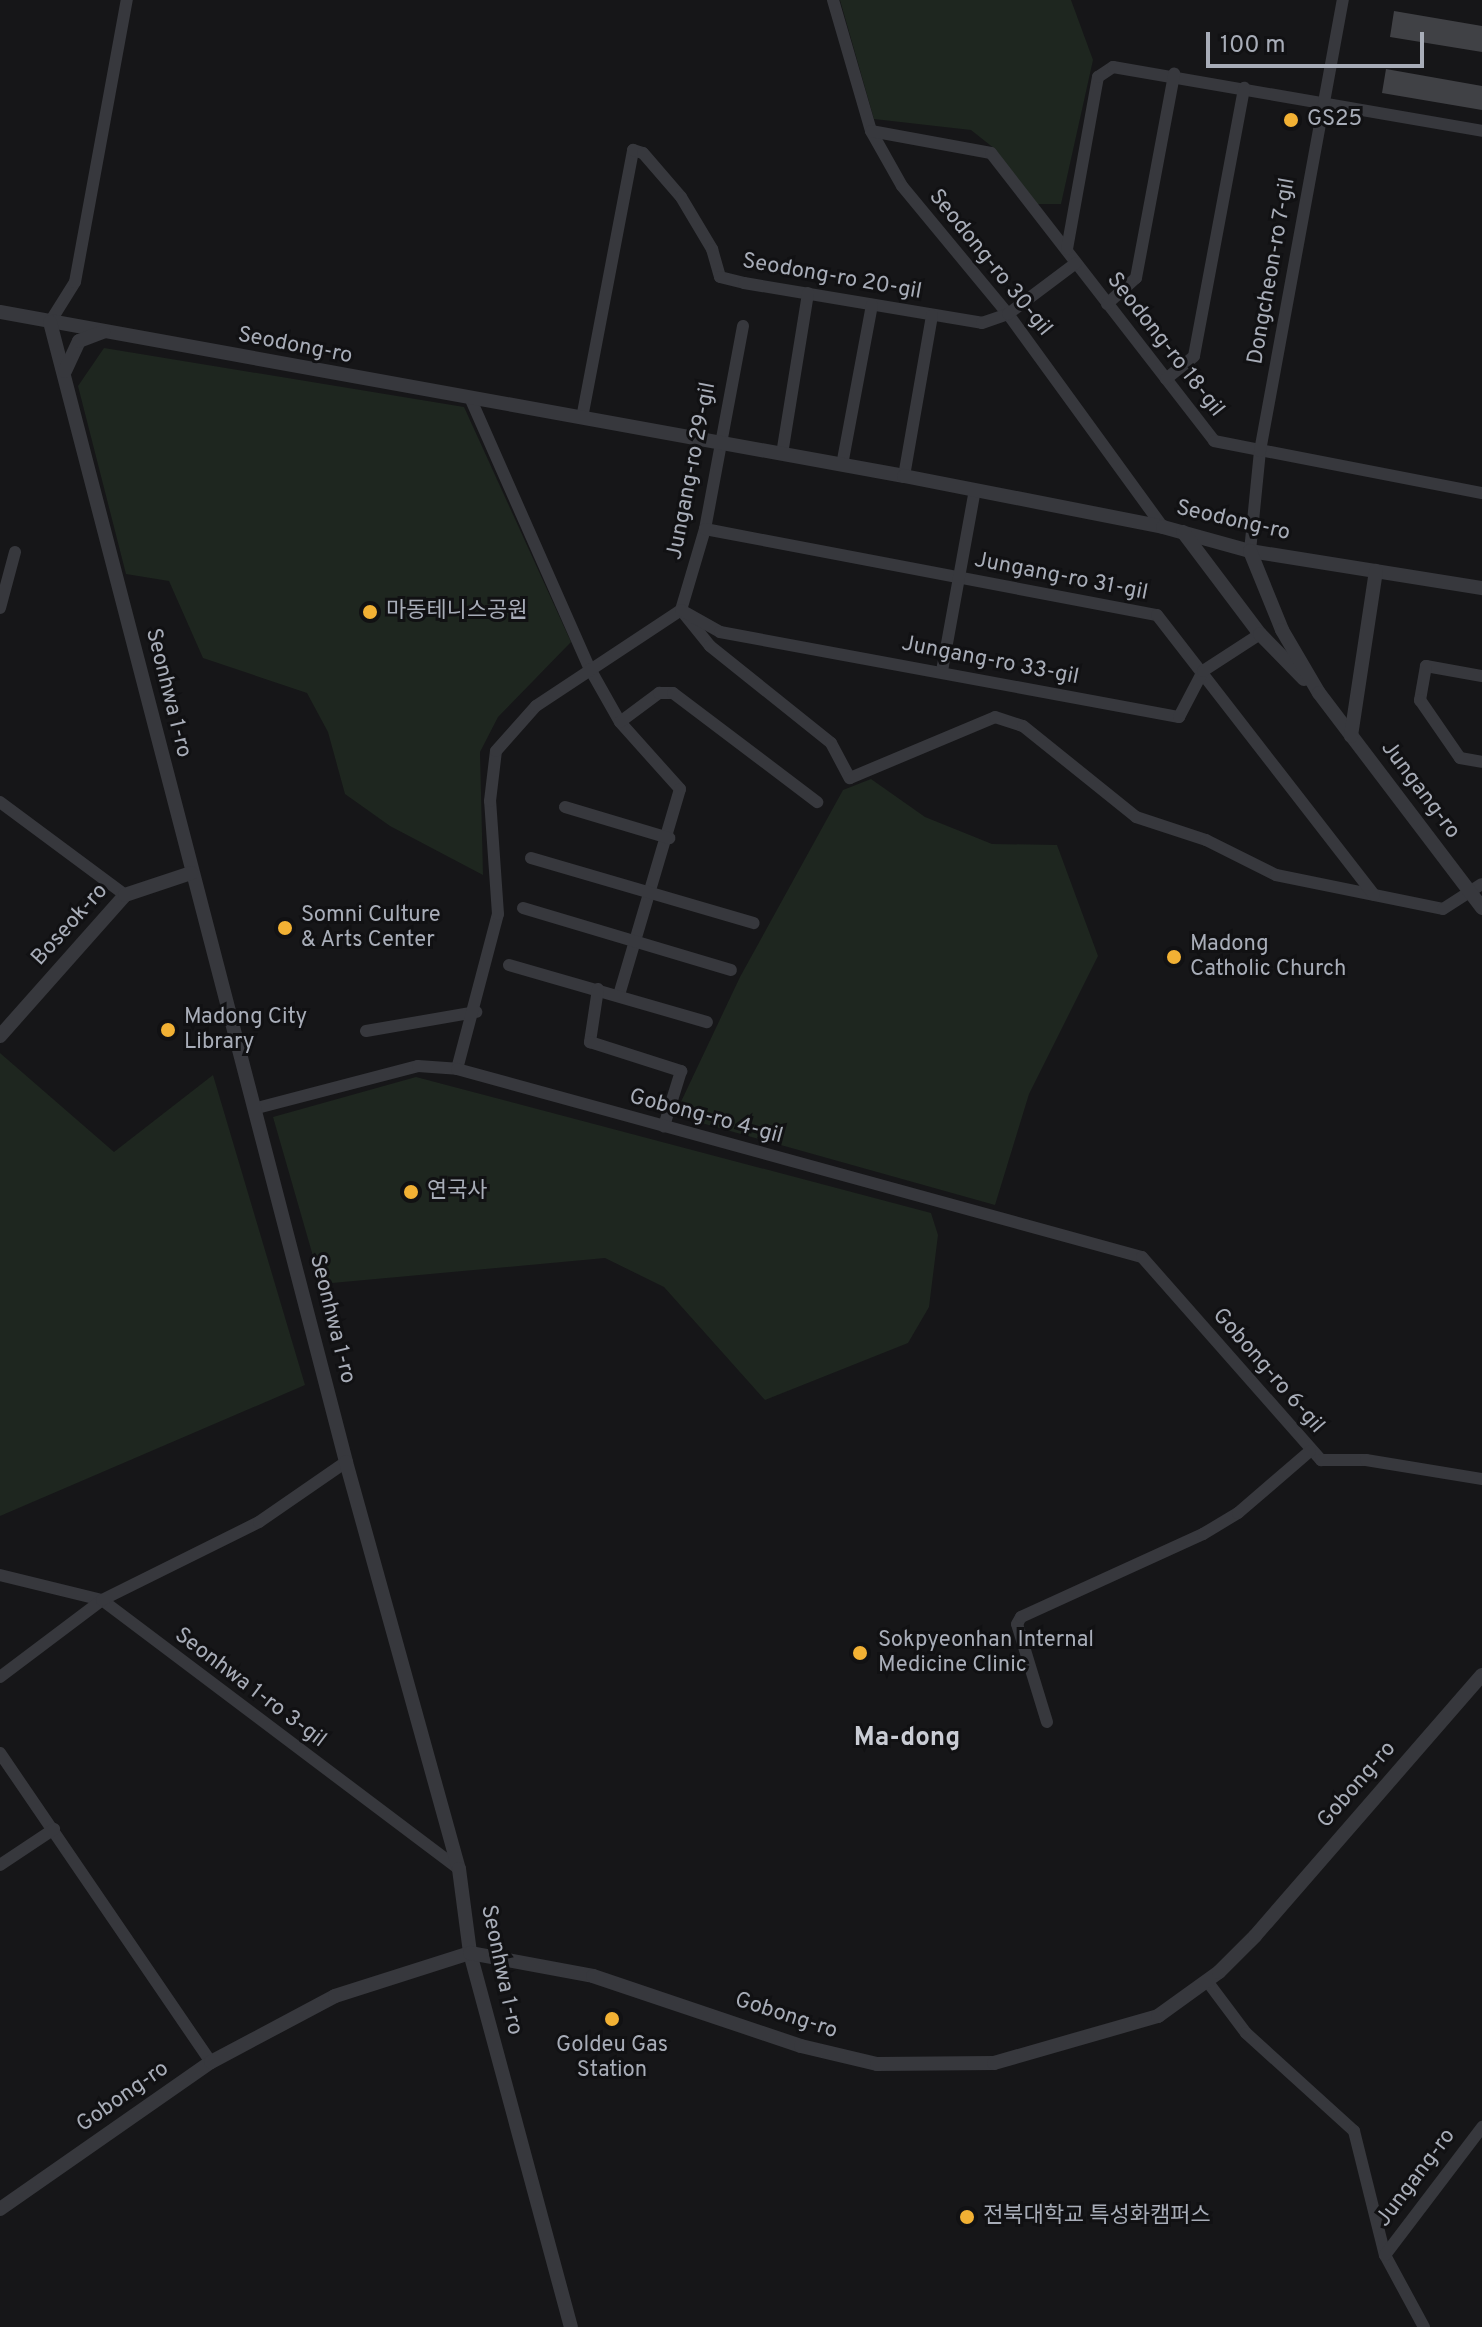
<!DOCTYPE html>
<html>
<head>
<meta charset="utf-8">
<style>
  body { margin:0 }
  #map { position:relative; width:1482px; height:2327px; overflow:hidden; background:#161618; font-family:Overpass,"Noto Sans KR",sans-serif }
  div>[style] { position:absolute }
  .green>* { inset:0; background:#1e261f }
  .building>* { inset:0; background:#404145 }
  .minor>* { height:12px; margin:-6px; padding:0 6px; transform-origin:6px; border-radius:6px; background:#37383d }
  .tertiary>* { height:14px; margin:-7px; padding:0 7px; transform-origin:7px; border-radius:7px; background:#37383d }
  .dots>* { width:22px; height:22px; translate:-50% -50%; box-sizing:border-box; border:4px solid #111113; border-radius:50% }
  span { translate:-50% -50%; white-space:nowrap; text-align:center; line-height:1.15; -webkit-text-stroke:6px #111113; paint-order:stroke }
  .poi-label { font-size:22px; color:#a8adb8 }
  .left { translate:0 -50%; text-align:left }
  .street-label { font-size:22px; color:#a8adb8 }
  .quarter-label { font-size:26px; color:#c9ccd4; font-weight:700 }
  .scale { position:absolute; left:1206px; top:32px; width:218px; height:36px; box-sizing:border-box; border:4px solid #a8adb8; border-top:0; padding-left:10px; font-size:24px; line-height:28px; white-space:nowrap; color:#a8adb8; -webkit-text-stroke:6px #111113; paint-order:stroke }
</style>
</head>
<body>
<div id="map">
  <div class="green">
    <div style="clip-path:polygon(840px 0,1071px 0,1093px 60px,1061px 204px,1035px 204px,995px 149px,971px 130px,874px 119px)"></div>
    <div style="clip-path:polygon(104px 348px,464px 407px,571px 642px,498px 717px,480px 752px,483px 875px,390px 826px,345px 794px,328px 732px,307px 693px,203px 658px,169px 581px,126px 574px,78px 386px)"></div>
    <div style="clip-path:polygon(871px 779px,925px 817px,992px 844px,1057px 845px,1098px 956px,1029px 1094px,995px 1205px,691px 1120px,679px 1106px,740px 977px,843px 790px)"></div>
    <div style="clip-path:polygon(0 1053px,114px 1152px,213px 1075px,305px 1385px,0 1516px)"></div>
    <div style="clip-path:polygon(416px 1077px,931px 1213px,938px 1235px,929px 1307px,908px 1343px,765px 1400px,664px 1287px,605px 1258px,321px 1284px,273px 1117px)"></div>
  </div>
  <div class="building">
    <div style="clip-path:polygon(1394px 11px,1482px 26px,1482px 52px,1390px 37px)"></div>
    <div style="clip-path:polygon(1386px 69px,1482px 86px,1482px 110px,1382px 93px)"></div>
  </div>
  <div class="minor">
    <div style="left:833px;top:0;width:136px;rotate:73.8deg"></div>
    <div style="left:871px;top:131px;width:63px;rotate:60.6deg"></div>
    <div style="left:902px;top:186px;width:166px;rotate:50.4deg"></div>
    <div style="left:1008px;top:314px;width:263px;rotate:54deg"></div>
    <div style="left:871px;top:131px;width:122px;rotate:10.4deg"></div>
    <div style="left:991px;top:153px;width:364px;rotate:52.2deg"></div>
    <div style="left:1214px;top:441px;width:273px;rotate:11deg"></div>
    <div style="left:1067px;top:249px;width:175px;rotate:-79.8deg"></div>
    <div style="left:1098px;top:77px;width:18px;rotate:-34deg"></div>
    <div style="left:1113px;top:67px;width:375px;rotate:9.8deg"></div>
    <div style="left:1107px;top:304px;width:39px;rotate:-42deg"></div>
    <div style="left:1136px;top:278px;width:208px;rotate:-79.4deg"></div>
    <div style="left:50px;top:322px;width:47px;rotate:-58deg"></div>
    <div style="left:75px;top:282px;width:287px;rotate:-79.6deg"></div>
    <div style="left:743px;top:326px;width:207px;rotate:100.6deg"></div>
    <div style="left:705px;top:529px;width:84px;rotate:106.5deg"></div>
    <div style="left:681px;top:610px;width:46px;rotate:51.1deg"></div>
    <div style="left:710px;top:646px;width:155px;rotate:38.7deg"></div>
    <div style="left:831px;top:743px;width:40px;rotate:62deg"></div>
    <div style="left:850px;top:778px;width:157px;rotate:-22.8deg"></div>
    <div style="left:995px;top:717px;width:29px;rotate:18deg"></div>
    <div style="left:1023px;top:726px;width:145px;rotate:38.8deg"></div>
    <div style="left:1136px;top:817px;width:74px;rotate:18.2deg"></div>
    <div style="left:1206px;top:840px;width:78px;rotate:26.6deg"></div>
    <div style="left:1276px;top:875px;width:170px;rotate:11.5deg"></div>
    <div style="left:1443px;top:909px;width:46px;rotate:-32.7deg"></div>
    <div style="left:1166px;top:379px;width:36px;rotate:-39deg"></div>
    <div style="left:1194px;top:356px;width:273px;rotate:-79.4deg"></div>
    <div style="left:472px;top:402px;width:292px;rotate:66.2deg"></div>
    <div style="left:590px;top:669px;width:61px;rotate:60.5deg"></div>
    <div style="left:620px;top:722px;width:90px;rotate:48.2deg"></div>
    <div style="left:680px;top:789px;width:215px;rotate:106.5deg"></div>
    <div style="left:582px;top:418px;width:273px;rotate:-79.2deg"></div>
    <div style="left:633px;top:150px;width:10px;rotate:17deg"></div>
    <div style="left:643px;top:153px;width:58px;rotate:49.2deg"></div>
    <div style="left:681px;top:197px;width:61px;rotate:59.2deg"></div>
    <div style="left:712px;top:249px;width:29px;rotate:74deg"></div>
    <div style="left:720px;top:277px;width:25px;rotate:14deg"></div>
    <div style="left:744px;top:283px;width:241px;rotate:9.5deg"></div>
    <div style="left:982px;top:323px;width:28px;rotate:-19deg"></div>
    <div style="left:1008px;top:314px;width:85px;rotate:-36.9deg"></div>
    <div style="left:782px;top:454px;width:163px;rotate:-80.8deg"></div>
    <div style="left:842px;top:465px;width:163px;rotate:-79.4deg"></div>
    <div style="left:904px;top:476px;width:163px;rotate:-80.1deg"></div>
    <div style="left:705px;top:529px;width:460px;rotate:10.8deg"></div>
    <div style="left:1157px;top:615px;width:354px;rotate:52.2deg"></div>
    <div style="left:1250px;top:551px;width:100px;rotate:-84.3deg"></div>
    <div style="left:1260px;top:451px;width:459px;rotate:-79.6deg"></div>
    <div style="left:0;top:608px;width:58px;rotate:-75deg"></div>
    <div style="left:942px;top:671px;width:184px;rotate:-79.7deg"></div>
    <div style="left:1482px;top:676px;width:57px;rotate:-169.9deg"></div>
    <div style="left:1426px;top:666px;width:35px;rotate:100deg"></div>
    <div style="left:1420px;top:700px;width:70px;rotate:55.4deg"></div>
    <div style="left:1460px;top:758px;width:22px;rotate:10deg"></div>
    <div style="left:620px;top:722px;width:49px;rotate:-36.6deg"></div>
    <div style="left:659px;top:693px;width:14px"></div>
    <div style="left:673px;top:693px;width:181px;rotate:37.1deg"></div>
    <div style="left:0;top:802px;width:156px;rotate:36.6deg"></div>
    <div style="left:565px;top:807px;width:109px;rotate:16.6deg"></div>
    <div style="left:531px;top:858px;width:232px;rotate:16.3deg"></div>
    <div style="left:523px;top:908px;width:217px;rotate:16.6deg"></div>
    <div style="left:509px;top:965px;width:206px;rotate:16.1deg"></div>
    <div style="left:598px;top:989px;width:54px;rotate:98.6deg"></div>
    <div style="left:590px;top:1042px;width:96px;rotate:17.7deg"></div>
    <div style="left:681px;top:1071px;width:58px;rotate:107.2deg"></div>
    <div style="left:366px;top:1031px;width:112px;rotate:-9.8deg"></div>
    <div style="left:457px;top:1069px;width:160px;rotate:-75.2deg"></div>
    <div style="left:498px;top:914px;width:113px;rotate:-94deg"></div>
    <div style="left:490px;top:801px;width:50px;rotate:-83.2deg"></div>
    <div style="left:496px;top:751px;width:60px;rotate:-48.4deg"></div>
    <div style="left:536px;top:706px;width:174px;rotate:-33.5deg"></div>
    <div style="left:681px;top:610px;width:45px;rotate:29.4deg"></div>
    <div style="left:720px;top:632px;width:467px;rotate:10.5deg"></div>
    <div style="left:1179px;top:717px;width:52px;rotate:-62.4deg"></div>
    <div style="left:1203px;top:671px;width:68px;rotate:-33deg"></div>
    <div style="left:257px;top:1108px;width:166px;rotate:-14.6deg"></div>
    <div style="left:418px;top:1066px;width:39px;rotate:4deg"></div>
    <div style="left:457px;top:1069px;width:710px;rotate:15.35deg"></div>
    <div style="left:1142px;top:1257px;width:271px;rotate:48.6deg"></div>
    <div style="left:1321px;top:1460px;width:45px"></div>
    <div style="left:1366px;top:1460px;width:118px;rotate:9.3deg"></div>
    <div style="left:0;top:1575px;width:105px;rotate:13.8deg"></div>
    <div style="left:102px;top:1600px;width:447px;rotate:37deg"></div>
    <div style="left:0;top:1677px;width:128px;rotate:-37deg"></div>
    <div style="left:102px;top:1600px;width:175px;rotate:-26.4deg"></div>
    <div style="left:259px;top:1522px;width:106px;rotate:-34.6deg"></div>
    <div style="left:1047px;top:1722px;width:102px;rotate:-107deg"></div>
    <div style="left:1017px;top:1624px;width:8px;rotate:-60deg"></div>
    <div style="left:1021px;top:1617px;width:200px;rotate:-24.5deg"></div>
    <div style="left:1203px;top:1534px;width:41px;rotate:-31deg"></div>
    <div style="left:1238px;top:1513px;width:95px;rotate:-40.7deg"></div>
    <div style="left:0;top:1753px;width:374px;rotate:55.7deg"></div>
    <div style="left:0;top:1865px;width:65px;rotate:-33.7deg"></div>
    <div style="left:1207px;top:1981px;width:65px;rotate:53.1deg"></div>
    <div style="left:1246px;top:2033px;width:146px;rotate:42.2deg"></div>
    <div style="left:1354px;top:2131px;width:128px;rotate:76deg"></div>
    <div style="left:1385px;top:2255px;width:82px;rotate:61.6deg"></div>
    <div style="left:1385px;top:2255px;width:161px;rotate:-52.8deg"></div>
  </div>
  <div class="tertiary">
    <div style="left:0;top:312px;width:919px;rotate:10.28deg"></div>
    <div style="left:904px;top:476px;width:264px;rotate:11.1deg"></div>
    <div style="left:1163px;top:527px;width:90px;rotate:15.4deg"></div>
    <div style="left:1250px;top:551px;width:235px;rotate:9.1deg"></div>
    <div style="left:50px;top:322px;width:1178px;rotate:75.44deg"></div>
    <div style="left:346px;top:1462px;width:422px;rotate:74.5deg"></div>
    <div style="left:459px;top:1869px;width:85px;rotate:82.5deg"></div>
    <div style="left:470px;top:1953px;width:387px;rotate:74.9deg"></div>
    <div style="left:65px;top:371px;width:33px;rotate:-65deg"></div>
    <div style="left:79px;top:341px;width:26px;rotate:-21deg"></div>
    <div style="left:1183px;top:532px;width:128px;rotate:53deg"></div>
    <div style="left:1260px;top:634px;width:63px;rotate:45.6deg"></div>
    <div style="left:1250px;top:551px;width:85px;rotate:67.9deg"></div>
    <div style="left:1282px;top:630px;width:73px;rotate:59.6deg"></div>
    <div style="left:1319px;top:693px;width:270px;rotate:52.8deg"></div>
    <div style="left:1351px;top:736px;width:167px;rotate:-81.4deg"></div>
    <div style="left:0;top:1036px;width:188px;rotate:-48.4deg"></div>
    <div style="left:125px;top:895px;width:70px;rotate:-18.4deg"></div>
    <div style="left:0;top:2209px;width:257px;rotate:-34.9deg"></div>
    <div style="left:211px;top:2062px;width:140px;rotate:-28deg"></div>
    <div style="left:335px;top:1996px;width:142px;rotate:-17.7deg"></div>
    <div style="left:470px;top:1953px;width:125px;rotate:10.6deg"></div>
    <div style="left:593px;top:1976px;width:219px;rotate:18.6deg"></div>
    <div style="left:801px;top:2046px;width:78px;rotate:13.3deg"></div>
    <div style="left:877px;top:2064px;width:117px;rotate:-0.5deg"></div>
    <div style="left:994px;top:2063px;width:171px;rotate:-16deg"></div>
    <div style="left:1158px;top:2016px;width:75px;rotate:-35.8deg"></div>
    <div style="left:1219px;top:1972px;width:51px;rotate:-45deg"></div>
    <div style="left:1255px;top:1936px;width:346px;rotate:-49deg"></div>
  </div>
  <div class="dots">
    <div style="left:1291px;top:120px;background:#f2b134"></div>
    <div style="left:370px;top:612px;background:#f2b134"></div>
    <div style="left:285px;top:928px;background:#f2b134"></div>
    <div style="left:1174px;top:957px;background:#f2b134"></div>
    <div style="left:168px;top:1030px;background:#f2b134"></div>
    <div style="left:411px;top:1192px;background:#f2b134"></div>
    <div style="left:860px;top:1653px;background:#f2b134"></div>
    <div style="left:612px;top:2019px;background:#f2b134"></div>
    <div style="left:967px;top:2217px;background:#f2b134"></div>
  </div>
  <div class="poi-label">
    <span class="left" style="left:1307px;top:120px">GS25</span>
    <span class="left" style="left:386px;top:612px">마동테니스공원</span>
    <span class="left" style="left:301px;top:928px">Somni Culture<br>&amp; Arts Center</span>
    <span class="left" style="left:1190px;top:957px">Madong<br>Catholic Church</span>
    <span class="left" style="left:184px;top:1030px">Madong City<br>Library</span>
    <span class="left" style="left:427px;top:1192px">연국사</span>
    <span class="left" style="left:878px;top:1653px">Sokpyeonhan Internal<br>Medicine Clinic</span>
    <span style="left:612px;top:2058px">Goldeu Gas<br>Station</span>
    <span class="left" style="left:983px;top:2217px">전북대학교 특성화캠퍼스</span>
  </div>
  <div class="street-label">
    <span style="left:990px;top:263px;rotate:51deg">Seodong-ro 30-gil</span>
    <span style="left:1272px;top:271px;rotate:-80deg">Dongcheon-ro 7-gil</span>
    <span style="left:832px;top:277px;rotate:10deg">Seodong-ro 20-gil</span>
    <span style="left:1165px;top:345px;rotate:52deg">Seodong-ro 18-gil</span>
    <span style="left:295px;top:346px;rotate:11deg">Seodong-ro</span>
    <span style="left:692px;top:471px;rotate:-79deg">Jungang-ro 29-gil</span>
    <span style="left:1233px;top:521px;rotate:13deg">Seodong-ro</span>
    <span style="left:1061px;top:577px;rotate:11deg">Jungang-ro 31-gil</span>
    <span style="left:990px;top:661px;rotate:11deg">Jungang-ro 33-gil</span>
    <span style="left:168px;top:693px;rotate:76deg">Seonhwa 1-ro</span>
    <span style="left:1420px;top:790px;rotate:53deg">Jungang-ro</span>
    <span style="left:70px;top:925px;rotate:-48deg">Boseok-ro</span>
    <span style="left:706px;top:1117px;rotate:15deg">Gobong-ro 4-gil</span>
    <span style="left:332px;top:1319px;rotate:76deg">Seonhwa 1-ro</span>
    <span style="left:1268px;top:1371px;rotate:49deg">Gobong-ro 6-gil</span>
    <span style="left:250px;top:1688px;rotate:37deg">Seonhwa 1-ro 3-gil</span>
    <span style="left:1357px;top:1785px;rotate:-49deg">Gobong-ro</span>
    <span style="left:501px;top:1970px;rotate:78deg">Seonhwa 1-ro</span>
    <span style="left:786px;top:2016px;rotate:18deg">Gobong-ro</span>
    <span style="left:123px;top:2097px;rotate:-35deg">Gobong-ro</span>
    <span style="left:1416px;top:2178px;rotate:-53deg">Jungang-ro</span>
  </div>
  <div class="quarter-label">
    <span style="left:907px;top:1739px">Ma-dong</span>
  </div>
  <div class="scale">100 m</div>
</div>
</body>
</html>
